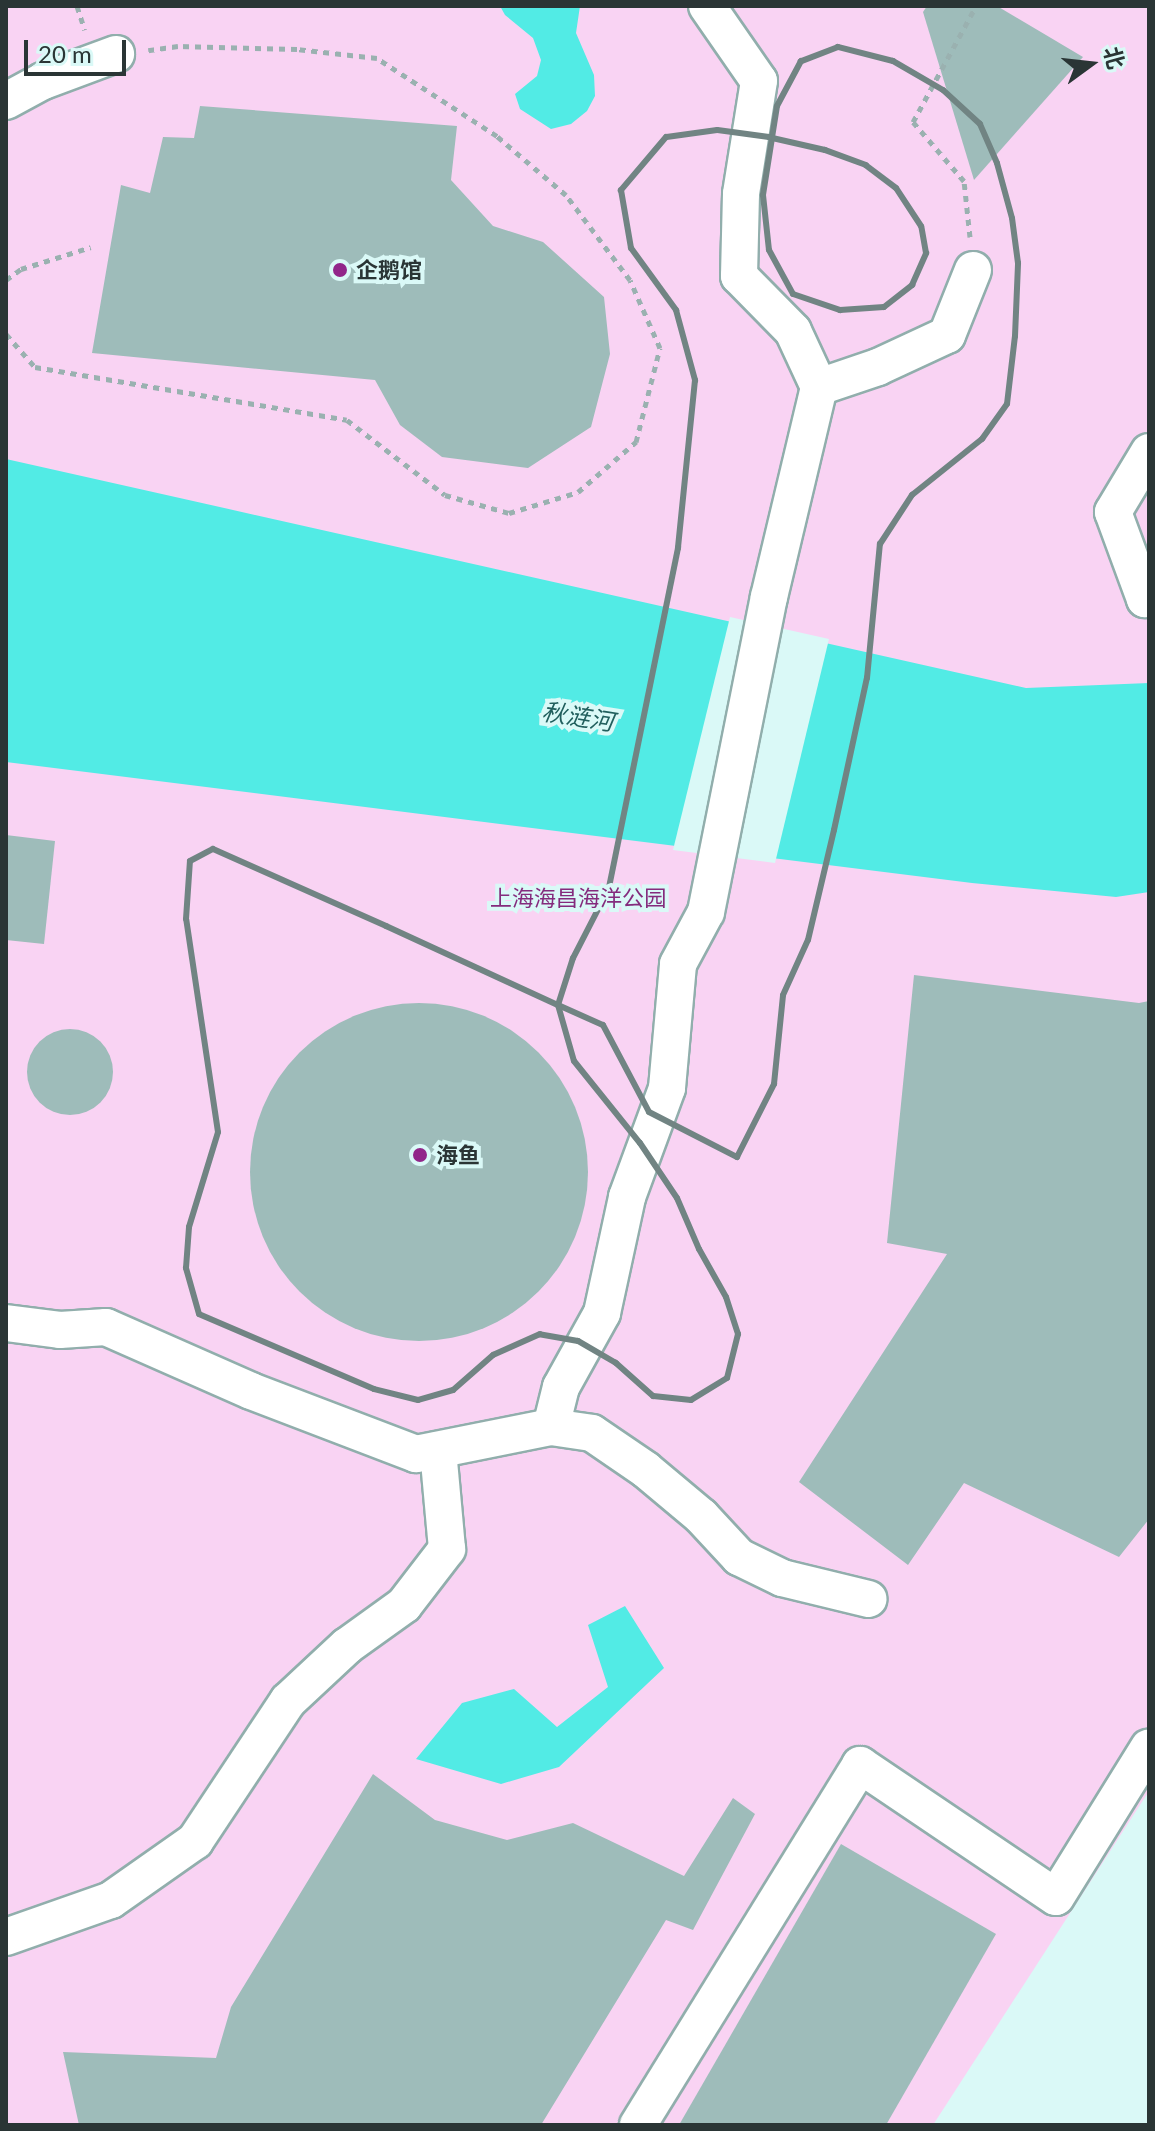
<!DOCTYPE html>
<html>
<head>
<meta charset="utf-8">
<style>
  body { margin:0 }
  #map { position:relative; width:1155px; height:2131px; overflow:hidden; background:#daf9f7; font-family:Lato,"Noto Sans SC",sans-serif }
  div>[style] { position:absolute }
  .green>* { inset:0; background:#f9d3f3 }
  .water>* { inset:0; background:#52ebe5 }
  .pier>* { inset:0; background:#daf9f7 }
  .building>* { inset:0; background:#9ebcba }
  .round { border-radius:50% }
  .path>* { height:5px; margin-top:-2.5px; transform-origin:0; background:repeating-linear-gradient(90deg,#9ab1b0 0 6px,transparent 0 12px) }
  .roads { filter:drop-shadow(2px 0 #91aeac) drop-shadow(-2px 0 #91aeac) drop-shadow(0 2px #91aeac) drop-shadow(0 -2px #91aeac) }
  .minor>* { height:36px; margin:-18px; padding:0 18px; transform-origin:18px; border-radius:18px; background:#fff }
  .rail>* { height:6px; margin:-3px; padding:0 3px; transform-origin:3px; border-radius:3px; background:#718483 }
  .dots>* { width:22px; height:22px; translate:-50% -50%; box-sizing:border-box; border:4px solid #daf9f7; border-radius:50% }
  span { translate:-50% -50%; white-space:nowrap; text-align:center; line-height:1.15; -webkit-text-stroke:8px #daf9f7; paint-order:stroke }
  .poi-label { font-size:22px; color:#2a3535; font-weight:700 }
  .left { translate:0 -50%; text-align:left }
  .park-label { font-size:22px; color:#842b7d }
  .water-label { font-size:24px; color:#215f5d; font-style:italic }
  .frame { position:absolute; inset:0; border:8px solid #2a3535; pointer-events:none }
  .north { position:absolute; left:1051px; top:24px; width:80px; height:80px; -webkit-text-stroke:6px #daf9f7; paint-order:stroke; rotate:75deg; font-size:22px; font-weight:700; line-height:32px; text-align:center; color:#2a3535 }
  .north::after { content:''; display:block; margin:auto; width:28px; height:36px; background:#2a3535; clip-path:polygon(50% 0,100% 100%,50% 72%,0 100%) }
  .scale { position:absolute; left:24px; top:40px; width:102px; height:36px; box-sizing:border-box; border:4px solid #2a3535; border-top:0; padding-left:10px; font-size:24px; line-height:28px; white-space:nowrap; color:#2a3535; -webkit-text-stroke:6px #daf9f7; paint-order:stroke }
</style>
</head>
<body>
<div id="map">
  <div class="green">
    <div style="clip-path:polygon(6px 6px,1149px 6px,1149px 1791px,933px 2125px,6px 2125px)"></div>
  </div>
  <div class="water">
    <div style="clip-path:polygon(500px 6px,580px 6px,576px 33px,594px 75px,595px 96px,587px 111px,571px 124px,551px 129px,520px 109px,515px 94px,537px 76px,541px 60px,533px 38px,505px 15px)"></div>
    <div style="clip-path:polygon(6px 459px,1026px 688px,1149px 683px,1149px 892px,1116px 897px,972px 883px,6px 762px)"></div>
    <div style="clip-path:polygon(625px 1606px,664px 1668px,559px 1767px,501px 1784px,416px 1759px,462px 1703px,514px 1689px,557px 1727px,608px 1687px,588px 1625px)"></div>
  </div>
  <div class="pier">
    <div style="clip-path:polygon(730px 617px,829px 639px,775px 863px,673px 850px)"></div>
  </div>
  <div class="building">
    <div style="clip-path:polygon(927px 6px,997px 6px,1083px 57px,974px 180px,923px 12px)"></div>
    <div style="clip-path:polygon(200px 106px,457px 126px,451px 180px,493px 226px,543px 242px,604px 297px,610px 354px,591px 427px,528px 468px,442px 457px,400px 425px,375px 380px,92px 353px,121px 185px,150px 193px,163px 137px,194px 138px)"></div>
    <div style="clip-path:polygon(6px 835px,55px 841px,44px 944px,6px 940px)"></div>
    <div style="clip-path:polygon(914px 975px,1139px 1003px,1149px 1001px,1149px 1519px,1119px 1557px,964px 1483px,908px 1565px,799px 1482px,947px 1254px,887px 1243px)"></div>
    <div class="round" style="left:250px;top:1003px;width:338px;height:338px"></div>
    <div class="round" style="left:27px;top:1029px;width:86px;height:86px"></div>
    <div style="clip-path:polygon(373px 1774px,435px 1820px,507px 1840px,573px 1823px,684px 1876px,733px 1798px,755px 1814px,693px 1930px,666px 1920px,541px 2125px,79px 2125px,63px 2052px,216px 2058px,231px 2007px)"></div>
    <div style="clip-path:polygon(841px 1844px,996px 1934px,886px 2125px,679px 2125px)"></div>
  </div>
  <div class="path">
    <div style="left:77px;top:6px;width:25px;rotate:72deg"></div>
    <div style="left:970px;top:237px;width:56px;rotate:-96.1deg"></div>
    <div style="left:964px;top:181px;width:78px;rotate:-130.8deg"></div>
    <div style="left:913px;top:122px;width:132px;rotate:-61.5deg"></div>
    <div style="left:6px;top:280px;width:19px;rotate:-36deg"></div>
    <div style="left:21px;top:269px;width:73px;rotate:-17.4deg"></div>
    <div style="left:6px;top:334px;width:44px;rotate:48.7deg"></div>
    <div style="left:35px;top:367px;width:316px;rotate:9.6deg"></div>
    <div style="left:347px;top:420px;width:123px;rotate:37.4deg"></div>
    <div style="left:445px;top:495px;width:66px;rotate:15.7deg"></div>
    <div style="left:509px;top:513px;width:72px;rotate:-16.9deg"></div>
    <div style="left:578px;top:492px;width:77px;rotate:-40.8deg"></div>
    <div style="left:636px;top:442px;width:97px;rotate:-75.7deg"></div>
    <div style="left:660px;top:348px;width:74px;rotate:-113.8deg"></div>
    <div style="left:630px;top:280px;width:106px;rotate:-127deg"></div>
    <div style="left:566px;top:195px;width:91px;rotate:-139.5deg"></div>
    <div style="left:497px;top:136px;width:143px;rotate:-147deg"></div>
    <div style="left:377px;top:58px;width:81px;rotate:-173.6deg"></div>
    <div style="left:297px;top:49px;width:119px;rotate:-178.6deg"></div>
    <div style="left:178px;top:46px;width:30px;rotate:172deg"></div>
  </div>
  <div class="roads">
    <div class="minor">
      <div style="left:707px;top:6px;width:91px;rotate:55.3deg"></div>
      <div style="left:759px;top:81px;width:114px;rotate:99.1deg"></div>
      <div style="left:741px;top:194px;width:82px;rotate:91.4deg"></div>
      <div style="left:739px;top:276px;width:77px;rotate:45.5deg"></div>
      <div style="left:793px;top:331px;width:62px;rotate:65.1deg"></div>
      <div style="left:819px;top:387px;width:62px;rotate:-18.7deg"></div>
      <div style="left:878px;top:367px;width:76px;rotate:-24.9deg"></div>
      <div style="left:947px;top:335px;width:70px;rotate:-68.2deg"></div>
      <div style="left:6px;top:101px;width:42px;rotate:-28.4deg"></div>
      <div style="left:43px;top:81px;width:78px;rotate:-20.3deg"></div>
      <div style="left:1149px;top:452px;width:70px;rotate:121deg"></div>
      <div style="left:1113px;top:512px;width:93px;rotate:69.8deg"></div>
      <div style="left:1145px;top:599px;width:4px"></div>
      <div style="left:6px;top:1323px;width:54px;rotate:7.4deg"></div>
      <div style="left:60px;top:1330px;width:46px;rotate:-3.7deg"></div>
      <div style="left:106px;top:1327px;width:158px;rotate:23.8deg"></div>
      <div style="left:251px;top:1391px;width:177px;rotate:20.9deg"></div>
      <div style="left:416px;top:1454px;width:138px;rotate:-11.3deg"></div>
      <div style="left:551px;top:1427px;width:41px;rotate:8.3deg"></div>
      <div style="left:592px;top:1433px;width:65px;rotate:34.4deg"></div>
      <div style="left:646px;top:1470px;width:72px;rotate:39.9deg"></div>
      <div style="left:701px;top:1516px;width:56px;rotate:47.2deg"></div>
      <div style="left:739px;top:1557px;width:48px;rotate:26deg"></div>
      <div style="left:782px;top:1578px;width:89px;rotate:13.6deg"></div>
      <div style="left:551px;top:1427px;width:41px;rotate:-76deg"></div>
      <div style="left:561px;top:1387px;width:85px;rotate:-61deg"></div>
      <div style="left:602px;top:1313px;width:119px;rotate:-77.8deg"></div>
      <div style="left:627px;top:1197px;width:116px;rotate:-69.8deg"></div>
      <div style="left:667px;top:1088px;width:124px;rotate:-84.9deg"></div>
      <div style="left:678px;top:964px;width:59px;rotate:-61.7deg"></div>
      <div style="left:706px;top:912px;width:321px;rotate:-78.7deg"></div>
      <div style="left:769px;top:597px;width:216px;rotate:-76.6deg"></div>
      <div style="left:6px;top:1937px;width:111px;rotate:-19.4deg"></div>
      <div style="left:111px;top:1900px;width:103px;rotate:-35.1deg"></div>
      <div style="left:195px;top:1841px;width:168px;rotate:-56.4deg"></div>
      <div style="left:288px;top:1701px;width:81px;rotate:-43deg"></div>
      <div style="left:347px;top:1646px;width:70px;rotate:-35.7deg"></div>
      <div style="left:404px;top:1605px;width:71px;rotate:-52.5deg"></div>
      <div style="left:447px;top:1549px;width:99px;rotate:-95.2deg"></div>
      <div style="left:638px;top:2125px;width:423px;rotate:-58.3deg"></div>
      <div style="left:860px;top:1765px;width:236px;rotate:34deg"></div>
      <div style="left:1056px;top:1897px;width:176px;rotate:-58.2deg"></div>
    </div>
  </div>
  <div class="rail">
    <div style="left:578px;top:1341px;width:39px;rotate:-170deg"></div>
    <div style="left:540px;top:1334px;width:51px;rotate:155.9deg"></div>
    <div style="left:493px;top:1355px;width:53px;rotate:138.8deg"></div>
    <div style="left:453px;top:1390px;width:36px;rotate:164deg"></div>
    <div style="left:418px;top:1400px;width:45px;rotate:-166deg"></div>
    <div style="left:374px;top:1389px;width:190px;rotate:-156.8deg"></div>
    <div style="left:199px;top:1314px;width:48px;rotate:-105.8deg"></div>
    <div style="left:186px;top:1268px;width:41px;rotate:-85.8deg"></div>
    <div style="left:189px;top:1227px;width:99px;rotate:-73deg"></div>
    <div style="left:218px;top:1132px;width:215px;rotate:-98.5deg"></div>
    <div style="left:186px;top:919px;width:58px;rotate:-86.1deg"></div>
    <div style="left:190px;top:861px;width:26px;rotate:-28deg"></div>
    <div style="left:213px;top:849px;width:189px;rotate:24deg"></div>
    <div style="left:386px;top:926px;width:189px;rotate:24.7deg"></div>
    <div style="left:558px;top:1005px;width:49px;rotate:24deg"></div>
    <div style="left:603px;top:1025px;width:98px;rotate:62.1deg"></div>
    <div style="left:649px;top:1112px;width:99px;rotate:27.1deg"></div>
    <div style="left:737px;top:1157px;width:82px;rotate:-63.1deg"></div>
    <div style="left:774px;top:1084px;width:89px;rotate:-84.2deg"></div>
    <div style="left:783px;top:995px;width:60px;rotate:-65.6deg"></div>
    <div style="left:808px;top:940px;width:113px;rotate:-76.7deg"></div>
    <div style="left:834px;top:830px;width:156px;rotate:-77.8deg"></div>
    <div style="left:867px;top:678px;width:135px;rotate:-84.5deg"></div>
    <div style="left:880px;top:544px;width:59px;rotate:-56.9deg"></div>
    <div style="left:912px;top:495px;width:90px;rotate:-38.7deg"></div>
    <div style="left:982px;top:439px;width:43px;rotate:-54.5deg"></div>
    <div style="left:1007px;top:404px;width:68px;rotate:-83.3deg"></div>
    <div style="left:1015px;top:336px;width:73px;rotate:-87.6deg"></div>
    <div style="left:1018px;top:263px;width:45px;rotate:-97.6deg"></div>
    <div style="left:1012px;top:218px;width:57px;rotate:-105.3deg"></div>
    <div style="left:997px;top:163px;width:43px;rotate:-113.6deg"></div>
    <div style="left:980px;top:124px;width:50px;rotate:-137.4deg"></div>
    <div style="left:943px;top:90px;width:58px;rotate:-149.9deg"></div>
    <div style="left:893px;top:61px;width:57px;rotate:-165.7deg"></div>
    <div style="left:838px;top:47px;width:40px;rotate:159deg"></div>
    <div style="left:801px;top:61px;width:51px;rotate:118.1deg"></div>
    <div style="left:777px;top:106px;width:32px;rotate:99deg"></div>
    <div style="left:772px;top:138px;width:58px;rotate:99deg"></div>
    <div style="left:763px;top:195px;width:55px;rotate:83.8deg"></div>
    <div style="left:769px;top:250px;width:50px;rotate:61.4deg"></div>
    <div style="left:793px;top:294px;width:50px;rotate:18.8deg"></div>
    <div style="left:840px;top:310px;width:44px;rotate:-3.9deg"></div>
    <div style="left:884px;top:307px;width:36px;rotate:-38deg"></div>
    <div style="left:912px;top:285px;width:35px;rotate:-66deg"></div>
    <div style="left:926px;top:253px;width:27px;rotate:-100deg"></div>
    <div style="left:921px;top:226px;width:45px;rotate:-123.3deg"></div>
    <div style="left:896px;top:188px;width:38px;rotate:-143deg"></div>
    <div style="left:866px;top:165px;width:44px;rotate:-159.9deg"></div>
    <div style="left:825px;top:150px;width:54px;rotate:-167.2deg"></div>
    <div style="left:772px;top:138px;width:3px;rotate:-162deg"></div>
    <div style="left:769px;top:137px;width:52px;rotate:-172.3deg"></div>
    <div style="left:717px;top:130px;width:51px;rotate:172.2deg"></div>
    <div style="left:666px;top:137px;width:70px;rotate:130.3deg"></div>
    <div style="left:621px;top:190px;width:59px;rotate:80.2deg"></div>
    <div style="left:631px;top:248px;width:77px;rotate:54deg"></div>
    <div style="left:676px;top:310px;width:73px;rotate:74.8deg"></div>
    <div style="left:695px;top:380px;width:169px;rotate:95.8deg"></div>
    <div style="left:678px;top:548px;width:347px;rotate:101.5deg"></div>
    <div style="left:609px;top:888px;width:79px;rotate:117.2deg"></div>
    <div style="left:573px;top:958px;width:49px;rotate:107.7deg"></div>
    <div style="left:558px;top:1005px;width:58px;rotate:74.1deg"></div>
    <div style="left:574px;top:1061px;width:105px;rotate:51.2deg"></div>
    <div style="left:640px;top:1143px;width:66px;rotate:56.1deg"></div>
    <div style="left:677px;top:1198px;width:56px;rotate:66.7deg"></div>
    <div style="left:699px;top:1249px;width:55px;rotate:60.6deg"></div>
    <div style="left:726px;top:1297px;width:39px;rotate:72deg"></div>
    <div style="left:738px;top:1334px;width:45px;rotate:104deg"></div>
    <div style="left:727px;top:1378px;width:42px;rotate:148.6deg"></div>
    <div style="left:691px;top:1400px;width:38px;rotate:-174deg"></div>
    <div style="left:653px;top:1396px;width:50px;rotate:-138.3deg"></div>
    <div style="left:616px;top:1363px;width:44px;rotate:-149.9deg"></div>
  </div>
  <div class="dots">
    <div style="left:340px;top:270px;background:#91268a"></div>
    <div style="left:420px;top:1155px;background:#91268a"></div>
  </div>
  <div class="poi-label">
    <span class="left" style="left:356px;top:270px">企鹅馆</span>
    <span class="left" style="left:436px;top:1155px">海鱼</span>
  </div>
  <div class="park-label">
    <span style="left:578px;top:898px">上海海昌海洋公园</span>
  </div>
  <div class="water-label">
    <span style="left:578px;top:716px;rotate:9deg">秋涟河</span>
  </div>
  <div class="frame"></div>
  <div class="north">北</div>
  <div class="scale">20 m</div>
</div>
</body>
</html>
